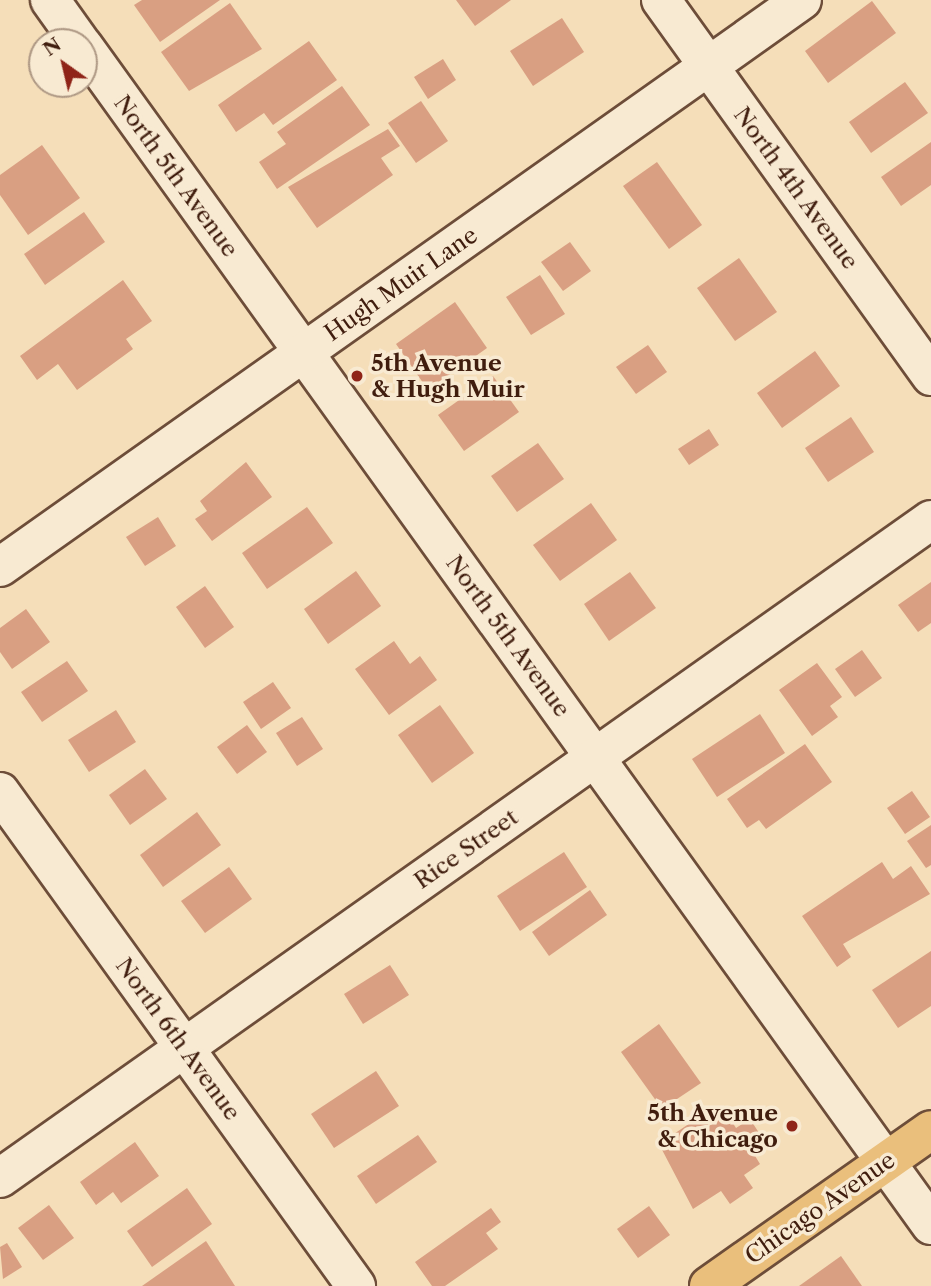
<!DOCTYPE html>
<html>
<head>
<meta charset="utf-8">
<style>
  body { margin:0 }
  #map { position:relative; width:931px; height:1286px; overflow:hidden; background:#f5deb9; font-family:"Libre Caslon Text",serif }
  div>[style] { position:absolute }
  .building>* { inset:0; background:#d99f82 }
  .roads { filter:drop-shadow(2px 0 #6d4d39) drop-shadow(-2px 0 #6d4d39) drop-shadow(0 2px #6d4d39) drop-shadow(0 -2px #6d4d39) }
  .minor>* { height:38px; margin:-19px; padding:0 19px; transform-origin:19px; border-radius:19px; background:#f8ead2 }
  .major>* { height:38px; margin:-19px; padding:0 19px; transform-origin:19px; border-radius:19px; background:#eabf7c }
  .dots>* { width:19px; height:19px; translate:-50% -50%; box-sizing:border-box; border:4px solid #f8ead2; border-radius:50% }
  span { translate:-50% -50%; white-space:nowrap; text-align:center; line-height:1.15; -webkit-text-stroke:7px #f8ead2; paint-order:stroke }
  .street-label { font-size:23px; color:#401d0e }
  .poi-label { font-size:23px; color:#401d0e; font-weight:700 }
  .left { translate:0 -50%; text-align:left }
  .right { translate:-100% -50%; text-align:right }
  .north { position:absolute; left:28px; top:28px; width:70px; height:70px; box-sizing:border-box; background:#f8ead2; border:2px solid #ae9884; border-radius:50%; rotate:326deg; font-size:19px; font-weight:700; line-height:28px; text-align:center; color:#401d0e }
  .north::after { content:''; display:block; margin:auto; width:24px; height:32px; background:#8f2418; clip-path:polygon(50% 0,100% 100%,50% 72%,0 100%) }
</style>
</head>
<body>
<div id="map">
  <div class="building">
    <div style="clip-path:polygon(142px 0,220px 0,160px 42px,134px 5px)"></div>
    <div style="clip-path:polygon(456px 0,511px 0,475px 26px)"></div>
    <div style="clip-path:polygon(872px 1px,896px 33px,828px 83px,805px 51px)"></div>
    <div style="clip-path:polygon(230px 3px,262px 49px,189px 91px,161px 52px)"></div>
    <div style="clip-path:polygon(562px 18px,584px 52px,533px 86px,510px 51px)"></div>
    <div style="clip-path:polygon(309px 41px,337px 80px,273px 125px,264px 113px,236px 132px,218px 105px)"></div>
    <div style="clip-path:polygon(443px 59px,456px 80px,428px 99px,414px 77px)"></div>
    <div style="clip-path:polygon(905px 82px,928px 113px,871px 153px,849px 122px)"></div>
    <div style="clip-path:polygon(342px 86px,370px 125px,277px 189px,259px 162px,286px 144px,277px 132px)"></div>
    <div style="clip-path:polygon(421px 101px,448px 141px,416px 163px,388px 123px)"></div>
    <div style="clip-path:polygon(388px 129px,400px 146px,381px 158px,393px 175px,317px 228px,288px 187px)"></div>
    <div style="clip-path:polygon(931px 142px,931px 185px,901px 206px,881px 177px)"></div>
    <div style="clip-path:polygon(42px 145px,80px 198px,28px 235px,0 195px,0 175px)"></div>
    <div style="clip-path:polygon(657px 162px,702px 225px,669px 249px,623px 186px)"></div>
    <div style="clip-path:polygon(84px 212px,105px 242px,45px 285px,24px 254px)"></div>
    <div style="clip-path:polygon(570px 242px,591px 271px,563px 291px,541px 262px)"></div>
    <div style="clip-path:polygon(739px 258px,777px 312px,735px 341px,697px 288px)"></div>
    <div style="clip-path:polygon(540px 275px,565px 314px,531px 335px,506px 297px)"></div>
    <div style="clip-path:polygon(123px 280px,152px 321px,126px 339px,133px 349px,77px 390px,58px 364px,37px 380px,20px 356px)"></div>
    <div style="clip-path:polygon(455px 302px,487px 348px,428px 390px,396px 344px)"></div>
    <div style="clip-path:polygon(648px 345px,667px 372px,636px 394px,616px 367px)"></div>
    <div style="clip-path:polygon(815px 351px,840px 386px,782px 428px,757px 393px)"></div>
    <div style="clip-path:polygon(493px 376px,519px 412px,464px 451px,438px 415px)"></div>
    <div style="clip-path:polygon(851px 417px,874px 452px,828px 482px,805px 448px)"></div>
    <div style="clip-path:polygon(709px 429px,719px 445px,689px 465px,678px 449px)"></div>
    <div style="clip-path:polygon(538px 443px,564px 479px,517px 512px,491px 476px)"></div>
    <div style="clip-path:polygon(246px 462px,272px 497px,212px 541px,195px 519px,207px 511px,200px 501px)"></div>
    <div style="clip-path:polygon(591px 503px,617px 540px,560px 581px,533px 545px)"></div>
    <div style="clip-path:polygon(307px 507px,333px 543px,267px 589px,242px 553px)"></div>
    <div style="clip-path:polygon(158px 517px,176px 546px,145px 566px,126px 537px)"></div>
    <div style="clip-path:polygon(356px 571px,381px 606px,328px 644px,304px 609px)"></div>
    <div style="clip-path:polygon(630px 572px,656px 608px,609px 641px,584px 604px)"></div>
    <div style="clip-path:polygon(931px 582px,931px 623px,918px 632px,898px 605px)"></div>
    <div style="clip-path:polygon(205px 586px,234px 627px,205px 648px,176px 607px)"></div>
    <div style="clip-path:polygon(26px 609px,50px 642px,12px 669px,0 652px,0 628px)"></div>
    <div style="clip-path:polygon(394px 641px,410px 664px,420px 656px,437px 680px,389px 715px,355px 669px)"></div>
    <div style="clip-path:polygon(862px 650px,882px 678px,855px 697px,835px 669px)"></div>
    <div style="clip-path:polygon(67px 661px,88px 691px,42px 722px,21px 692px)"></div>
    <div style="clip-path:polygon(817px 663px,842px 697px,830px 706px,838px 717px,812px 736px,779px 690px)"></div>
    <div style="clip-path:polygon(273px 682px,291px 708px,261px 729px,243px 702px)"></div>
    <div style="clip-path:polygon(440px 705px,474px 753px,432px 783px,398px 735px)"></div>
    <div style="clip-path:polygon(116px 710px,136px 742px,89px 772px,68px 740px)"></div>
    <div style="clip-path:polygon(760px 714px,785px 753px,717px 797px,692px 759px)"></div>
    <div style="clip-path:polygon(302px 717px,323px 749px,297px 766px,276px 733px)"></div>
    <div style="clip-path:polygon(247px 725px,267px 752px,237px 774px,217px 747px)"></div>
    <div style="clip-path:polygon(805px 744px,832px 782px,766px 829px,759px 820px,747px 828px,727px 799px)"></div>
    <div style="clip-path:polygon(145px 769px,167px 799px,130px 825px,109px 795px)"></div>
    <div style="clip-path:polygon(912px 791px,930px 817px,905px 834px,887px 808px)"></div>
    <div style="clip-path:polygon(197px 812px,221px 845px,163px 887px,140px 855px)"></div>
    <div style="clip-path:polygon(931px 825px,931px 865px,926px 868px,907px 841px)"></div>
    <div style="clip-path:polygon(564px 852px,587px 887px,520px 931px,497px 896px)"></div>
    <div style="clip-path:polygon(882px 862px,893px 879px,911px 866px,930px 894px,843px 944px,851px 957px,837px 967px,802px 916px)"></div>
    <div style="clip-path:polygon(229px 867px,252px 899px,205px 933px,181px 901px)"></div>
    <div style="clip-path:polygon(590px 890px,607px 915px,549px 956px,532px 932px)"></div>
    <div style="clip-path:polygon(931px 951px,931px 1006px,898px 1028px,872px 990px)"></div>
    <div style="clip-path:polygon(390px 965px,409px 995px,363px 1024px,344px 994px)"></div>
    <div style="clip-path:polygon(659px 1024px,701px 1083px,662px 1109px,621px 1052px)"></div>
    <div style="clip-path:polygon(376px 1071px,399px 1106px,334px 1148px,311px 1114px)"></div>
    <div style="clip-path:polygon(727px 1114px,736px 1128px,750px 1119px,765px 1142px,752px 1151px,760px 1164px,744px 1175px,753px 1188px,730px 1204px,721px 1191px,693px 1209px,659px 1144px,702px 1115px,709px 1126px)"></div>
    <div style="clip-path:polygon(418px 1135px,437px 1162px,376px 1204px,357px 1176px)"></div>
    <div style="clip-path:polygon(135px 1142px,159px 1176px,121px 1203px,113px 1192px,96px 1205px,80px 1182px)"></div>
    <div style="clip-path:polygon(187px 1188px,212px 1224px,152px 1267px,127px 1231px)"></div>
    <div style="clip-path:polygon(49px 1205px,74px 1238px,43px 1260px,18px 1228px)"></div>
    <div style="clip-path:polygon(649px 1206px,670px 1235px,638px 1258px,617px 1229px)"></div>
    <div style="clip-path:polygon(491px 1208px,501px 1222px,486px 1233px,498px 1249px,445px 1286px,432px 1286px,415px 1262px)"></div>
    <div style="clip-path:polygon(206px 1241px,235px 1286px,142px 1286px)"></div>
    <div style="clip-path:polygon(7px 1243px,22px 1267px,3px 1279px,0 1247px)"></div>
    <div style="clip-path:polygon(841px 1256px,862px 1286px,799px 1286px)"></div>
  </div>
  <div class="roads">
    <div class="minor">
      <div style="left:50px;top:0;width:52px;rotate:54.5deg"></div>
      <div style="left:661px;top:0;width:463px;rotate:54.3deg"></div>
      <div style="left:84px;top:47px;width:1451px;rotate:54.28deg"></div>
      <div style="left:0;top:567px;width:982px;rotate:-35.26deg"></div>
      <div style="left:0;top:792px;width:609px;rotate:54.22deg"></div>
      <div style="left:0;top:1178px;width:1140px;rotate:-35.25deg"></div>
    </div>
    <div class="major">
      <div style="left:709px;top:1286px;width:271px;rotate:-35.1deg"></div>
    </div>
  </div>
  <div class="dots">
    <div style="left:357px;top:376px;background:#8f2418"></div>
    <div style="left:792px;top:1126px;background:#8f2418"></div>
  </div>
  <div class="street-label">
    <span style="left:176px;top:176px;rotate:54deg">North 5th Avenue</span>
    <span style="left:796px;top:188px;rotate:54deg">North 4th Avenue</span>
    <span style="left:401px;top:284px;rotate:-35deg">Hugh Muir Lane</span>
    <span style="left:508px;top:636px;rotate:54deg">North 5th Avenue</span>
    <span style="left:466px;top:849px;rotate:-35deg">Rice Street</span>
    <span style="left:178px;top:1039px;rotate:54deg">North 6th Avenue</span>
    <span style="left:820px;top:1208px;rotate:-35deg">Chicago Avenue</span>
  </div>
  <div class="poi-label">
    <span class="left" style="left:371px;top:376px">5th Avenue<br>&amp; Hugh Muir</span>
    <span class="right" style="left:778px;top:1126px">5th Avenue<br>&amp; Chicago</span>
  </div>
  <div class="north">N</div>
</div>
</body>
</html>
